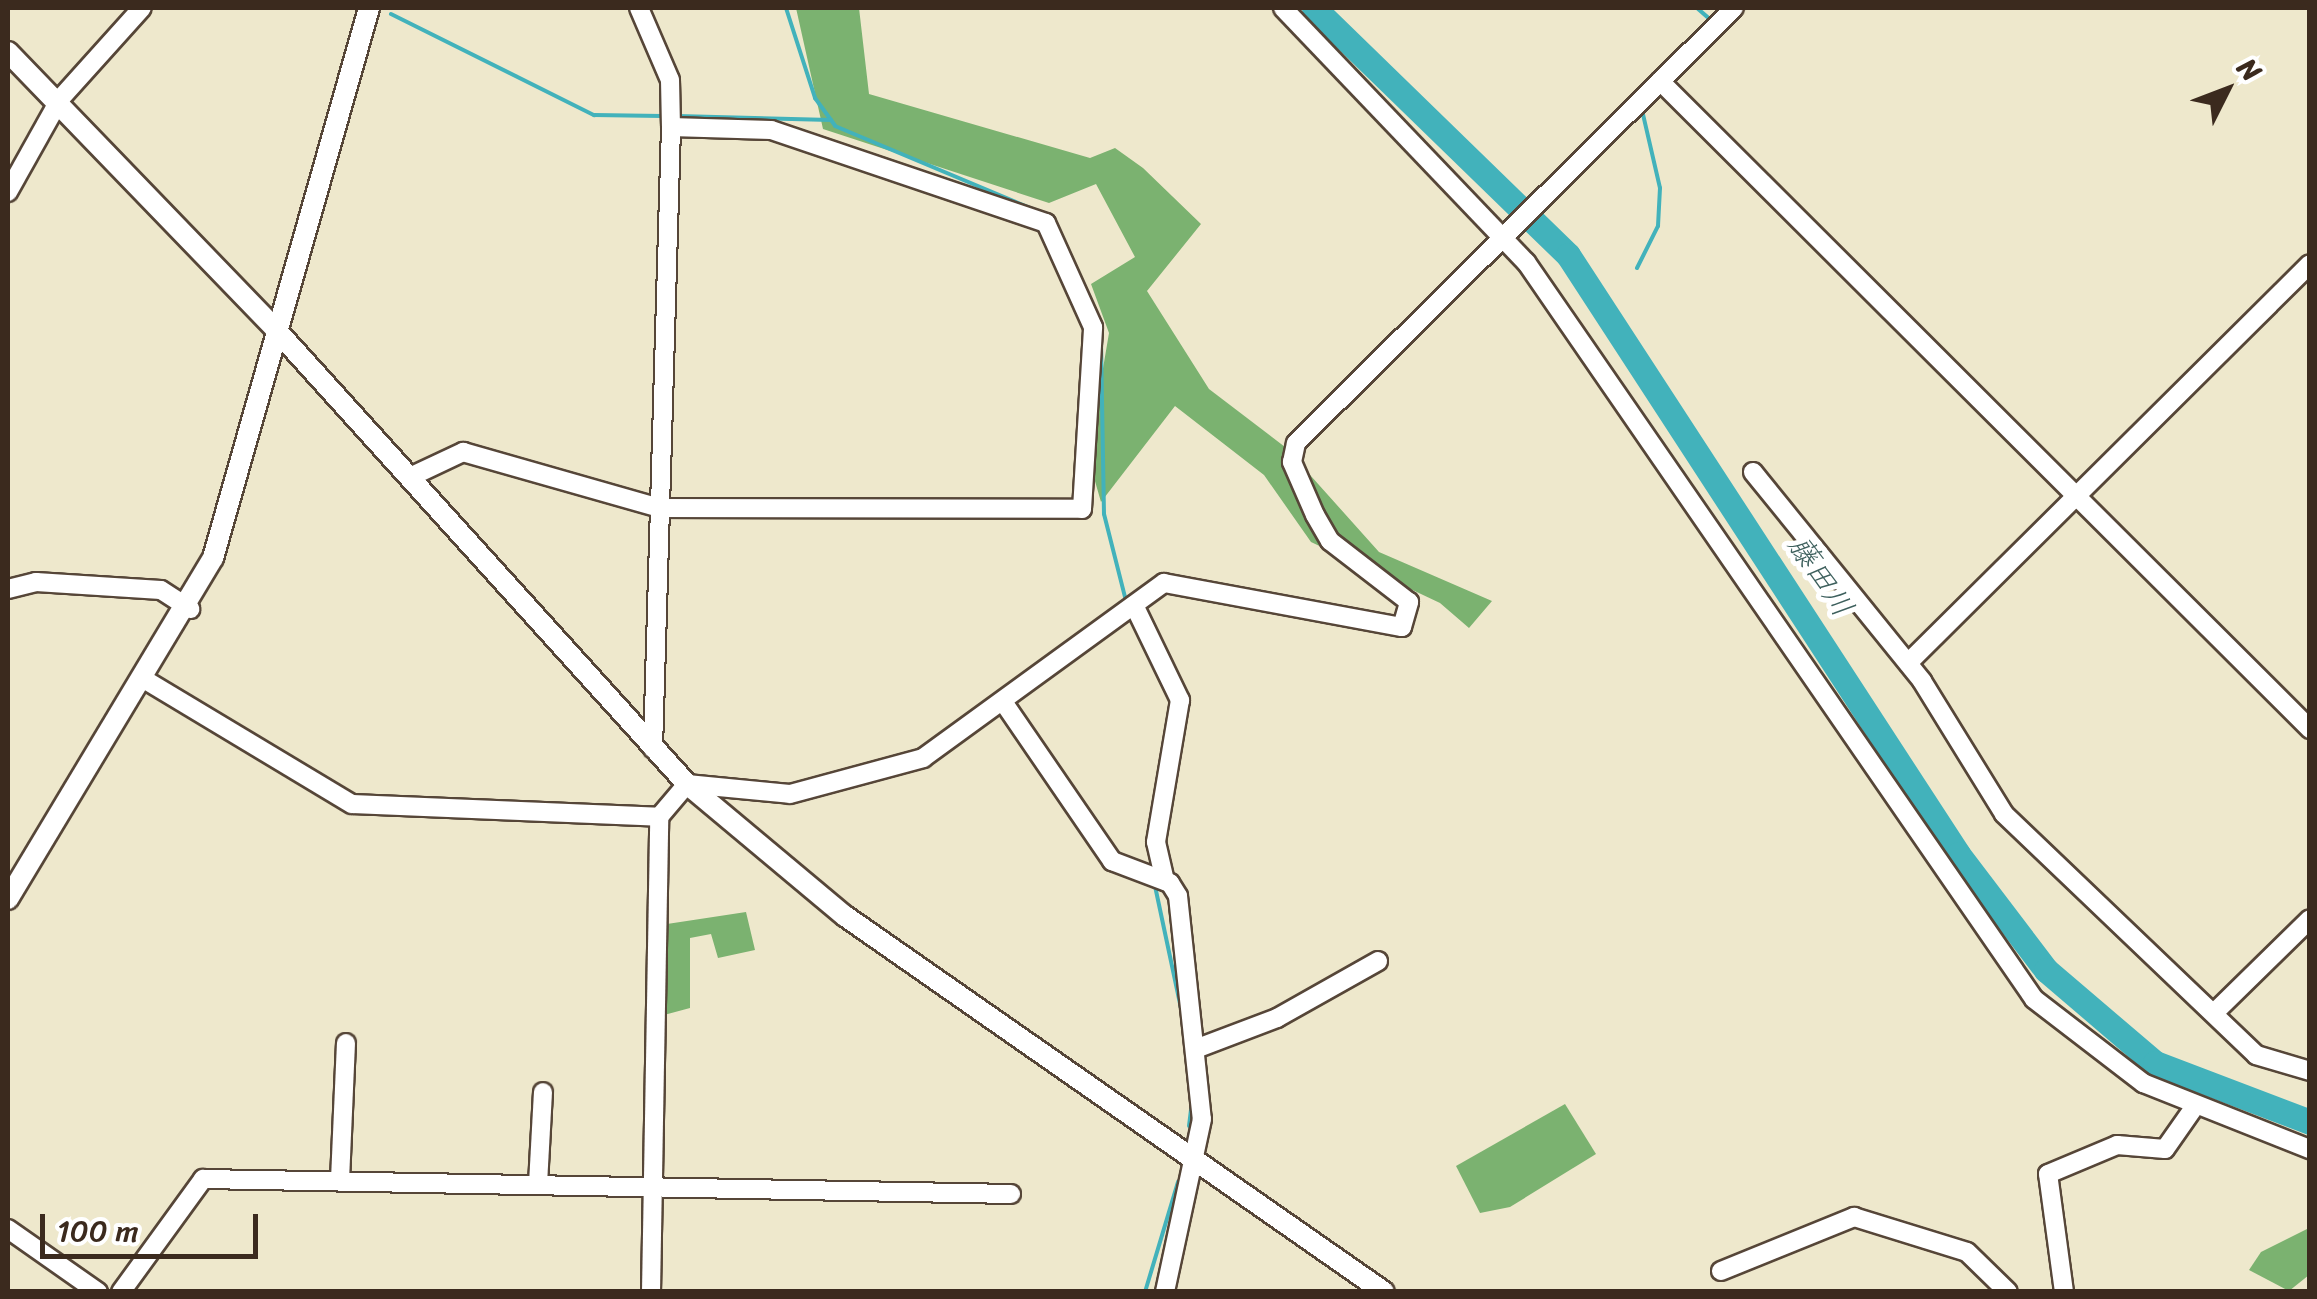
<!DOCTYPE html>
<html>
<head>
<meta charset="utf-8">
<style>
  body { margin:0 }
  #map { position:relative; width:2317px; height:1299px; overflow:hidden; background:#eee8cc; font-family:Sriracha,"Klee One",sans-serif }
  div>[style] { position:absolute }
  .forest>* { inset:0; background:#7bb270 }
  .stream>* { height:4px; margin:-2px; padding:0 2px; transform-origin:2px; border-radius:2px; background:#42b2bb }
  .river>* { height:25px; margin:-12.5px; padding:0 12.5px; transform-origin:12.5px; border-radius:12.5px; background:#42b2bb }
  .roads { filter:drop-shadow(2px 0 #564638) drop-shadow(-2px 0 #564638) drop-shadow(0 2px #564638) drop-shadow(0 -2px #564638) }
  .minor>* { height:18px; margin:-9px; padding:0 9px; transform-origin:9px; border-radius:9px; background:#fff }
  .tertiary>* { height:20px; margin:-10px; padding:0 10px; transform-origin:10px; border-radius:10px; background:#fff }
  span { translate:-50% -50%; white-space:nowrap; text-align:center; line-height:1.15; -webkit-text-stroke:10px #fff; paint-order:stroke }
  .water-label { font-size:30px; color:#3e605d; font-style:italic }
  .frame { position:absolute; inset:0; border:10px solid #3b2a1e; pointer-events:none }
  .north { position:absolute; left:2177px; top:40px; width:100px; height:100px; -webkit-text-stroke:8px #fff; paint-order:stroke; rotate:48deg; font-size:28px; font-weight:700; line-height:40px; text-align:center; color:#3b2a1e }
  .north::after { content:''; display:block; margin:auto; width:35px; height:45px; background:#3b2a1e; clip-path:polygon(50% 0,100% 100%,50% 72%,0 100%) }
  .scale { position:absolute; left:40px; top:1214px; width:218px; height:45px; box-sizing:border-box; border:5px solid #3b2a1e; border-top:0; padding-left:12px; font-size:30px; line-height:35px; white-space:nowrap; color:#3b2a1e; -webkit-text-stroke:8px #fff; paint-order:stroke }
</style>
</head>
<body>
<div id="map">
  <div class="forest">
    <div style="clip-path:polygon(796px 8px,859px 8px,869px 94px,1090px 158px,1115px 148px,1143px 168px,1201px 224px,1147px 291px,1209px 389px,1285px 447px,1379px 552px,1492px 601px,1469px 628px,1440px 603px,1311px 542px,1264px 475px,1175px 406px,1101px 502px,1088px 457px,1109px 333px,1091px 284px,1135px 257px,1096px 184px,1049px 203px,823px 129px)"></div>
    <div style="clip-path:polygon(746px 912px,755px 950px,718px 958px,711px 934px,690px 938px,690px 1008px,664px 1015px,667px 924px)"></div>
    <div style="clip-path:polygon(1565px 1104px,1596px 1154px,1510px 1207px,1480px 1213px,1456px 1166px)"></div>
    <div style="clip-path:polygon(2309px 1228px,2309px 1275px,2289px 1291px,2249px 1270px,2261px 1252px)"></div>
  </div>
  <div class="stream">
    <div style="left:786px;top:8px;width:95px;rotate:72.1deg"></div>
    <div style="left:815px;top:98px;width:34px;rotate:54deg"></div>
    <div style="left:835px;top:126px;width:230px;rotate:22.8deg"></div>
    <div style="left:1697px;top:8px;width:20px;rotate:41deg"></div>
    <div style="left:391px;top:14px;width:227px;rotate:26.5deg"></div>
    <div style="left:594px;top:115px;width:68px;rotate:0.8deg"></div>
    <div style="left:677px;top:116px;width:154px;rotate:1.5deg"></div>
    <div style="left:1637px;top:268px;width:47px;rotate:-63.4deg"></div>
    <div style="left:1658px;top:226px;width:38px;rotate:-87deg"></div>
    <div style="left:1660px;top:188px;width:84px;rotate:-103deg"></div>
    <div style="left:1101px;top:342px;width:172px;rotate:89deg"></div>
    <div style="left:1104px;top:514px;width:94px;rotate:75.8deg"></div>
    <div style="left:1134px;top:623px;width:70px;rotate:64.5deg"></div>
    <div style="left:1155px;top:886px;width:140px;rotate:78deg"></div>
    <div style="left:1189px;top:1126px;width:25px;rotate:-83deg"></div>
    <div style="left:1145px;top:1292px;width:115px;rotate:-73.3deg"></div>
  </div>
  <div class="river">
    <div style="left:1314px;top:8px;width:354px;rotate:44.2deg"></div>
    <div style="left:1568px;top:255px;width:715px;rotate:56.93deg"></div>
    <div style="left:1958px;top:854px;width:146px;rotate:52.8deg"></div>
    <div style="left:2046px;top:970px;width:143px;rotate:40.5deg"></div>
    <div style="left:2155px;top:1063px;width:166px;rotate:20.8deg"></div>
  </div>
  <div class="roads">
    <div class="minor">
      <div style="left:639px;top:8px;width:78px;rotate:66.7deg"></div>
      <div style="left:670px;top:80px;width:47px;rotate:88.8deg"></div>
      <div style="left:671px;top:127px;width:622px;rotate:91.66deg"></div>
      <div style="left:1283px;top:8px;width:352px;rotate:46.3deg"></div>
      <div style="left:1526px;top:262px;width:895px;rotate:55.42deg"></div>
      <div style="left:2034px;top:999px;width:138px;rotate:37.6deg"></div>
      <div style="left:2143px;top:1083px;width:180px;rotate:21.6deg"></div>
      <div style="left:1660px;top:81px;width:918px;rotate:44.91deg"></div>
      <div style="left:8px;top:192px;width:107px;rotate:-60.8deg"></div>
      <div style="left:60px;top:99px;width:122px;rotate:-48deg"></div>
      <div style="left:1753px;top:472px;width:269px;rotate:51deg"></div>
      <div style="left:1922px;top:681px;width:156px;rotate:58.3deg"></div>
      <div style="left:2004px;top:814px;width:349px;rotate:43.7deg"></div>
      <div style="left:2256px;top:1055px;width:56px;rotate:16.5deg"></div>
      <div style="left:410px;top:477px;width:59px;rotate:-25.3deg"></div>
      <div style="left:463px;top:452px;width:205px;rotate:15.9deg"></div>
      <div style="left:660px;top:508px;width:422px;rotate:0.1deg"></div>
      <div style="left:1082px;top:509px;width:182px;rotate:-86.5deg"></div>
      <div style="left:1093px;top:327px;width:114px;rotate:-114.3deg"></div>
      <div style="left:1046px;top:223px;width:290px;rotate:-161.3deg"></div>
      <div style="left:771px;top:130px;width:100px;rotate:-178.3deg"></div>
      <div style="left:8px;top:589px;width:29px;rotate:-14deg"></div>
      <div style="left:36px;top:582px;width:125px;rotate:3.7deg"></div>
      <div style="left:161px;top:590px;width:35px;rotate:33deg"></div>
      <div style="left:1134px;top:605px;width:106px;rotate:64.2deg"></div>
      <div style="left:1180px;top:700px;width:144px;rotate:99.6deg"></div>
      <div style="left:1156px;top:842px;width:40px;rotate:77deg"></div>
      <div style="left:1908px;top:663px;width:566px;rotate:-44.79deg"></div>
      <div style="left:147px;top:681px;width:239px;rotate:31deg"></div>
      <div style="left:352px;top:804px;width:307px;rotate:2.4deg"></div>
      <div style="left:659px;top:817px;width:43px;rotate:-49.7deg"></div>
      <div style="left:687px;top:784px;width:103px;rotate:5.5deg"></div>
      <div style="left:790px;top:794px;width:138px;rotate:-15.1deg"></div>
      <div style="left:923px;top:758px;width:298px;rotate:-36deg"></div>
      <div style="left:1164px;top:583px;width:242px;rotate:10.5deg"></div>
      <div style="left:1402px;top:627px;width:26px;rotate:-74deg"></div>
      <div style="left:1409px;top:602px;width:100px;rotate:-142.3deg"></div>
      <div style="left:1330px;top:541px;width:30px;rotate:-120deg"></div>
      <div style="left:1315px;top:515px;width:58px;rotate:-113.5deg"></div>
      <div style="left:1292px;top:462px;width:19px;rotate:-78deg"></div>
      <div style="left:1296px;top:443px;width:617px;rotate:-44.8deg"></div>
      <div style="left:1006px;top:706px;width:188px;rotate:55.6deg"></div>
      <div style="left:1112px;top:861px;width:62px;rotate:20.8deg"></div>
      <div style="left:1170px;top:883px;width:15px;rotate:58deg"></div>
      <div style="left:1178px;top:896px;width:224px;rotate:83.9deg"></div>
      <div style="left:1202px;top:1119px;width:177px;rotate:102.1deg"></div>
      <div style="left:2214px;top:1013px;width:134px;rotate:-44.4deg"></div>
      <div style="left:1198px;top:1048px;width:85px;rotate:-20.8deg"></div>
      <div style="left:1277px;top:1018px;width:116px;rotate:-29.4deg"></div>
      <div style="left:340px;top:1180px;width:137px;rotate:-87.5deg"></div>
      <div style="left:538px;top:1184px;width:92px;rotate:-86.9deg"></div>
      <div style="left:8px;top:1229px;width:110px;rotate:35deg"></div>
      <div style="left:1721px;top:1271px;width:144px;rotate:-22.1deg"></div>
      <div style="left:1854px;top:1217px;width:118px;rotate:17.2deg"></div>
      <div style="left:1967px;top:1252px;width:57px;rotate:44.3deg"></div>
      <div style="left:121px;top:1292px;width:140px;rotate:-54deg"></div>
      <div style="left:203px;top:1179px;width:808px;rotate:1.06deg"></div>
      <div style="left:651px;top:1292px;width:475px;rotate:-89deg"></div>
      <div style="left:2064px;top:1292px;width:119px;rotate:-97.7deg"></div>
      <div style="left:2048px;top:1174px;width:75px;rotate:-22.8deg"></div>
      <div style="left:2117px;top:1145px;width:48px;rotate:4.8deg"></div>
      <div style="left:2165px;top:1149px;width:49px;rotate:-55deg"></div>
    </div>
    <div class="tertiary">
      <div style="left:8px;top:52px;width:389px;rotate:46deg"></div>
      <div style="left:278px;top:332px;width:610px;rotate:47.86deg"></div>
      <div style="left:687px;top:784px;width:206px;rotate:39.9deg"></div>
      <div style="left:845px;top:916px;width:657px;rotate:34.9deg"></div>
      <div style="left:8px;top:899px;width:398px;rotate:-59deg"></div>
      <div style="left:213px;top:558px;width:572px;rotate:-74.16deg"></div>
    </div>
  </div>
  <div class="water-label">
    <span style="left:1821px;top:576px;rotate:56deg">藤田川</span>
  </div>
  <div class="frame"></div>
  <div class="north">N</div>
  <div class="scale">100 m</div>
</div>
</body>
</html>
